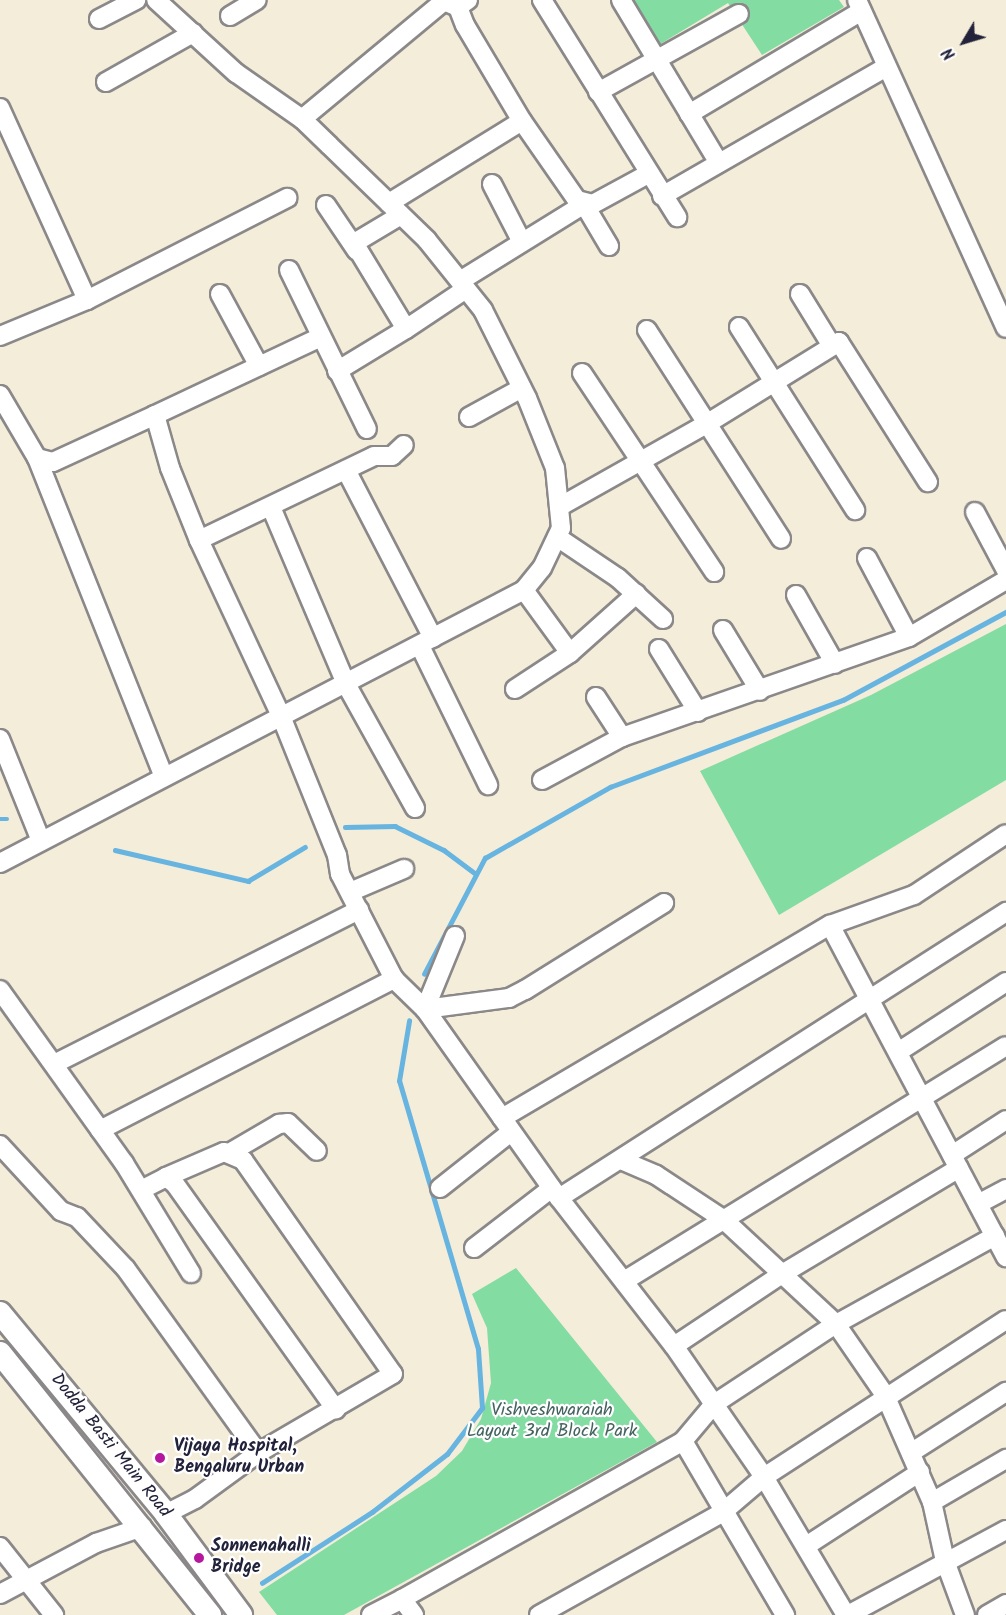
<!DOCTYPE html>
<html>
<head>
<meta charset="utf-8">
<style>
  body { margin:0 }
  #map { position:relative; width:1006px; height:1615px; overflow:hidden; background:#f4edd9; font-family:Kalam,sans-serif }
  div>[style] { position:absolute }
  .green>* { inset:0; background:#83dca2 }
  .stream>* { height:4.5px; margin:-2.25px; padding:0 2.25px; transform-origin:2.25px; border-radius:2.25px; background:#67b4e1 }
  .roads { filter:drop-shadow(2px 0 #8b888a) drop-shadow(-2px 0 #8b888a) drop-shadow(0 2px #8b888a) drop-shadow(0 -2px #8b888a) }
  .minor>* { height:18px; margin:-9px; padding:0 9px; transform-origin:9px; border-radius:9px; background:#fff }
  .tertiary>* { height:22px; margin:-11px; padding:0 11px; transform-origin:11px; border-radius:11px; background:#fff }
  .dots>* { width:16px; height:16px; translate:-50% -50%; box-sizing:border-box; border:3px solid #fff; border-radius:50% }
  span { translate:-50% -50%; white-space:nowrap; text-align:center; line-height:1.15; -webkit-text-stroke:4.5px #fff; paint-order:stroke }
  .park-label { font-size:18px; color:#44635f }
  .street-label { font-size:18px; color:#22223b }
  .poi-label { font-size:18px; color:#22223b; font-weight:700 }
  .left { translate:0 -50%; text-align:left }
  .north { position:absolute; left:934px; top:12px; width:60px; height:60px; -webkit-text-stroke:4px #fff; paint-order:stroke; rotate:232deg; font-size:16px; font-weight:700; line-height:24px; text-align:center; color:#22223b }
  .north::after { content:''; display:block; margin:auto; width:21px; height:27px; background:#22223b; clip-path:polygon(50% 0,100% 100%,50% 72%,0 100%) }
</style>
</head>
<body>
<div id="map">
  <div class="green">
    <div style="clip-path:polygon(629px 0,839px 0,844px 7px,762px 55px,728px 3px,657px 46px)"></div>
    <div style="clip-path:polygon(1006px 624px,1006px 780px,779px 915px,700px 771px,871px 695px)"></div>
    <div style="clip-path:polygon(516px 1268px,657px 1442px,344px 1615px,277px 1615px,259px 1592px,436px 1476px,462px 1451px,481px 1419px,491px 1383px,487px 1328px,472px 1294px)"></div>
  </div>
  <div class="stream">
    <div style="left:0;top:819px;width:7px"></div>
    <div style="left:345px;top:827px;width:50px;rotate:-1.1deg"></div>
    <div style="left:395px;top:826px;width:55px;rotate:26.1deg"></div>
    <div style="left:444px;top:850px;width:38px;rotate:37deg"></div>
    <div style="left:115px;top:850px;width:137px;rotate:13.1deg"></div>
    <div style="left:248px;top:881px;width:66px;rotate:-30.8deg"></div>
    <div style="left:424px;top:974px;width:131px;rotate:-62.3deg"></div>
    <div style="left:485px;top:858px;width:144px;rotate:-29.6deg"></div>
    <div style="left:610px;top:787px;width:249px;rotate:-20.5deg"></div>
    <div style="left:843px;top:700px;width:185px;rotate:-28.4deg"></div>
    <div style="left:262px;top:1583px;width:131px;rotate:-32.8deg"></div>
    <div style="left:372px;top:1512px;width:95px;rotate:-37.7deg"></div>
    <div style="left:447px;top:1454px;width:58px;rotate:-52.7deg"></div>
    <div style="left:482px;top:1408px;width:59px;rotate:-93.9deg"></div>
    <div style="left:478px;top:1349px;width:279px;rotate:-106.4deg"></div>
    <div style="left:399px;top:1081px;width:61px;rotate:-80.5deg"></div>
  </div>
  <div class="roads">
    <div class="minor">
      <div style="left:468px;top:0;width:12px;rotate:145deg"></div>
      <div style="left:458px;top:7px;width:19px;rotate:69deg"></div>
      <div style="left:465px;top:25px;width:112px;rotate:59.3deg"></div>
      <div style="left:522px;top:121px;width:96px;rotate:55.2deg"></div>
      <div style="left:577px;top:200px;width:16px;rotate:14deg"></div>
      <div style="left:593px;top:204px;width:63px;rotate:-28.6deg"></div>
      <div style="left:542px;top:0;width:256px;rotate:58.1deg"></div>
      <div style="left:621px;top:0;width:190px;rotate:59deg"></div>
      <div style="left:857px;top:0;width:360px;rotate:65.6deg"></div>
      <div style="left:230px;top:16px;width:31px;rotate:-31deg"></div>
      <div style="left:99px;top:19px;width:42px;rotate:-27.2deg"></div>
      <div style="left:106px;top:82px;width:100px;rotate:-29.4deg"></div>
      <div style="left:598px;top:92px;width:161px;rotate:-29deg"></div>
      <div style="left:0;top:108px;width:211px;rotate:65.6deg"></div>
      <div style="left:689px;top:114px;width:201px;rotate:-30.8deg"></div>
      <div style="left:302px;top:119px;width:185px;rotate:-39.7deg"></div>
      <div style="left:444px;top:1px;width:15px;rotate:23deg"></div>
      <div style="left:492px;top:184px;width:65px;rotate:62.7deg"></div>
      <div style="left:662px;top:196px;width:257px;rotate:-29.9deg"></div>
      <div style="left:389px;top:203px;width:156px;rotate:-31.7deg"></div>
      <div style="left:326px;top:205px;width:55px;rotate:56deg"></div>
      <div style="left:401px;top:215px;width:55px;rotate:149.2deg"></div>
      <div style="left:354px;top:243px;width:100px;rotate:58.8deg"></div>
      <div style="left:406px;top:329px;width:72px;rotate:-33.7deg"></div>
      <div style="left:289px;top:270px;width:177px;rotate:63.9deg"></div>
      <div style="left:460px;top:281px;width:146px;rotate:-31.8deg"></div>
      <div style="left:584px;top:204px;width:49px;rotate:59.2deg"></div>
      <div style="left:220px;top:294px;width:82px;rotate:61.6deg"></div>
      <div style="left:800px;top:294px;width:61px;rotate:58.4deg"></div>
      <div style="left:739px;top:327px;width:217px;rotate:57.6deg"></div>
      <div style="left:647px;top:330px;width:248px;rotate:57.3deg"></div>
      <div style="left:0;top:336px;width:94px;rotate:-22.5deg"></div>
      <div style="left:87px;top:300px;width:225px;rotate:-27deg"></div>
      <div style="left:337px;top:371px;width:81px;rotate:-31.3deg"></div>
      <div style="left:582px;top:373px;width:239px;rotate:56.4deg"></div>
      <div style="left:0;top:395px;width:73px;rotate:59.6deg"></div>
      <div style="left:37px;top:458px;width:16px;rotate:14deg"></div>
      <div style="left:53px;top:462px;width:112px;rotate:-24.7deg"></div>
      <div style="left:155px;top:415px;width:55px;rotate:74.2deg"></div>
      <div style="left:170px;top:468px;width:78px;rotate:68.1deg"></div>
      <div style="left:199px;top:540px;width:194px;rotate:65deg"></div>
      <div style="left:281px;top:716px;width:150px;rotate:68.1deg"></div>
      <div style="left:337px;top:855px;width:19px;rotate:81deg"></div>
      <div style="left:340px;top:874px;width:118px;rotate:62.8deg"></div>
      <div style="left:394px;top:979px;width:43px;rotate:44.1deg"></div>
      <div style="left:425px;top:1009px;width:232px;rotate:54.7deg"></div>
      <div style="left:559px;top:1198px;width:531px;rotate:-32.61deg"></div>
      <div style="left:155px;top:415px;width:183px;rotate:-25.2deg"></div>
      <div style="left:469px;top:417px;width:60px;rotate:-28.7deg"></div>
      <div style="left:37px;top:458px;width:343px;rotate:68.3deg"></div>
      <div style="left:346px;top:470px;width:189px;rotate:62.6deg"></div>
      <div style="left:271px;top:507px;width:192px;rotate:67deg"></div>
      <div style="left:346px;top:684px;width:142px;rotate:60.9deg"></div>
      <div style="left:559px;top:507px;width:171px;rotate:-29.4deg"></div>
      <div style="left:708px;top:423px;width:154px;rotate:-31.7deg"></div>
      <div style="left:839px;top:342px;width:166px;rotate:57.6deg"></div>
      <div style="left:975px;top:512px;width:66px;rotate:61.9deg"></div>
      <div style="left:557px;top:537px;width:73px;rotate:33.9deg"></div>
      <div style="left:618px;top:578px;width:61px;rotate:42.3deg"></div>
      <div style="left:199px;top:540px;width:194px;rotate:-25.6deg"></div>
      <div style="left:374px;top:456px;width:18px"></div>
      <div style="left:392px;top:456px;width:16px;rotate:-43deg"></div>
      <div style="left:867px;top:558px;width:89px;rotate:62deg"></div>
      <div style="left:524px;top:590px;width:78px;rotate:53.9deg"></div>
      <div style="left:796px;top:595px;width:79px;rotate:60.5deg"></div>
      <div style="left:723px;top:630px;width:71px;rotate:58.8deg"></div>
      <div style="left:420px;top:646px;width:155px;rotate:63.9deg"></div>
      <div style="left:659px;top:649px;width:74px;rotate:58.2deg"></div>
      <div style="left:515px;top:689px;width:66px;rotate:-33.2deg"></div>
      <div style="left:570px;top:653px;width:89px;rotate:-41.8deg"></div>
      <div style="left:596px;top:697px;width:48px;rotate:57deg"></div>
      <div style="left:0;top:739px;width:110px;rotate:68.1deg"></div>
      <div style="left:542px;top:780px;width:91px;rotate:-28.3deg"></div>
      <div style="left:622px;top:737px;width:304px;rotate:-19.2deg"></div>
      <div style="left:909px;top:637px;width:113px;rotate:-30.4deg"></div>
      <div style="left:0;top:863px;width:591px;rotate:-27.52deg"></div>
      <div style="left:524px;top:590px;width:28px;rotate:-51deg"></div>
      <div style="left:542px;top:568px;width:44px;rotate:-64.6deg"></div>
      <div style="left:561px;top:528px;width:60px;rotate:-95.7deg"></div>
      <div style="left:555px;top:468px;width:75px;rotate:-111.8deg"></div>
      <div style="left:527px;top:398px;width:98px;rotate:-116.6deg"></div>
      <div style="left:483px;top:310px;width:90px;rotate:-128.7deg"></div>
      <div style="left:427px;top:240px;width:136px;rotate:-135.9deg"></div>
      <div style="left:329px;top:145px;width:37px;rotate:-136deg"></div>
      <div style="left:302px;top:119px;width:80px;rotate:-145.1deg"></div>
      <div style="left:236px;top:73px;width:108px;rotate:-137.6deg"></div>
      <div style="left:350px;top:892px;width:59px;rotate:-23.1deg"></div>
      <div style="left:830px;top:925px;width:376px;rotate:62.1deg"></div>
      <div style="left:0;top:990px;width:213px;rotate:54.4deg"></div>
      <div style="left:124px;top:1163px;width:129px;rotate:58.7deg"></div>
      <div style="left:425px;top:1009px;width:85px;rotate:-7.5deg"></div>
      <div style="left:509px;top:998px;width:18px;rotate:-27deg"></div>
      <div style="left:525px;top:990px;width:164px;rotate:-32deg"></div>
      <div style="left:425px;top:1009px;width:79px;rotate:-67.7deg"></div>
      <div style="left:898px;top:1052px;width:129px;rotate:-32.9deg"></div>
      <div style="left:54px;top:1064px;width:342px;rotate:-26.8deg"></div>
      <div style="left:502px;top:1118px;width:381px;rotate:-30.5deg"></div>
      <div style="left:830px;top:925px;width:89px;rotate:-19.7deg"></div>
      <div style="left:914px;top:895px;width:110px;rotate:-33.5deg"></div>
      <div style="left:100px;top:1130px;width:331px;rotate:-27.2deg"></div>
      <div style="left:0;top:1145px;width:90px;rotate:47.3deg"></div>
      <div style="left:61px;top:1211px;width:17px;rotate:21deg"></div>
      <div style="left:77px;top:1217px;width:71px;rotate:46.7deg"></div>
      <div style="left:126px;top:1269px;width:226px;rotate:54.3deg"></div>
      <div style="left:231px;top:1152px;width:56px;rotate:-30.3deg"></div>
      <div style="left:279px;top:1124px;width:9px;rotate:-6deg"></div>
      <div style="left:288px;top:1123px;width:40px;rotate:44deg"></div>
      <div style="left:952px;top:1155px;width:64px;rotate:-32.9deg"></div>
      <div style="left:621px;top:1160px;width:38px;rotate:23deg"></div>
      <div style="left:656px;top:1175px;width:80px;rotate:33.3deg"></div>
      <div style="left:723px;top:1219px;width:154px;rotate:42.9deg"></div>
      <div style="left:836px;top:1324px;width:86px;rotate:55.4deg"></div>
      <div style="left:885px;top:1395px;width:117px;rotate:66.3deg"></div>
      <div style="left:166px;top:1177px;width:63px;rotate:-23.3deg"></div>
      <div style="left:224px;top:1152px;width:21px;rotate:23deg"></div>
      <div style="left:243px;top:1160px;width:261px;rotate:55deg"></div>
      <div style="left:393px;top:1374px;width:156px;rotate:149.7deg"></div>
      <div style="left:258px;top:1453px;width:78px;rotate:143.9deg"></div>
      <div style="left:195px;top:1499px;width:33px;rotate:153deg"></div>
      <div style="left:440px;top:1188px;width:90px;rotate:-38.3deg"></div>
      <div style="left:141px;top:1190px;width:28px;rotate:-27deg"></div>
      <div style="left:166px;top:1177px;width:11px;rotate:38deg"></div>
      <div style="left:175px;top:1184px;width:277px;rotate:54.5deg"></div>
      <div style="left:559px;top:1198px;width:187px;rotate:52.2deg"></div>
      <div style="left:674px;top:1346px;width:159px;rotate:55.5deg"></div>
      <div style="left:764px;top:1477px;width:161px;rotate:59.3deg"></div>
      <div style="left:978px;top:1204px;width:32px;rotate:-28deg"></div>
      <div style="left:474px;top:1248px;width:98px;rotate:-37.6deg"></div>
      <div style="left:624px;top:1281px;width:448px;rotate:-31.6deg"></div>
      <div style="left:674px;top:1346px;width:130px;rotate:-33.7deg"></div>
      <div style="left:782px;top:1274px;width:206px;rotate:-30.9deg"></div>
      <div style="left:683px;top:1441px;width:48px;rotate:-50deg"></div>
      <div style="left:714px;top:1404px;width:146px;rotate:-33.3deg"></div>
      <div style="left:836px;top:1324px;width:182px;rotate:-29deg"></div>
      <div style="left:912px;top:1452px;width:112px;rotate:-32.6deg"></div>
      <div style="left:806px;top:1546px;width:136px;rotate:-33deg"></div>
      <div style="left:0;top:1547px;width:87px;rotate:51.5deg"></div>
      <div style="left:0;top:1594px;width:109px;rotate:-28deg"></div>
      <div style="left:96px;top:1543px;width:49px;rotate:-19.2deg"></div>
      <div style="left:371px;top:1615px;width:35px;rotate:-27deg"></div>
      <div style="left:414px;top:1615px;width:20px;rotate:-127deg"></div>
      <div style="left:402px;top:1599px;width:322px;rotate:-29.3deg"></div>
      <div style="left:683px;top:1441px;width:202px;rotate:59.6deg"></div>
      <div style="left:539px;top:1615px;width:211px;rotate:-29.2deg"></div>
      <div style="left:723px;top:1512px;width:54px;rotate:-40.5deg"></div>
      <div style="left:764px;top:1477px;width:288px;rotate:-33deg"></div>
      <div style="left:848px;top:1615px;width:179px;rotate:-28.3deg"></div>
      <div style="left:965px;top:1615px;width:58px;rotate:-110.3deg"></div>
      <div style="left:945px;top:1561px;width:60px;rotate:-102.4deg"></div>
      <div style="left:932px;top:1502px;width:86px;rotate:-30.2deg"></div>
      <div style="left:987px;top:1615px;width:22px;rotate:-30deg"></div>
    </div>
    <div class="tertiary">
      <div style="left:0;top:1313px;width:261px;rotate:50.4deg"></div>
      <div style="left:166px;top:1514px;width:126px;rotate:53.4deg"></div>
      <div style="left:0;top:1353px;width:336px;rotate:51.3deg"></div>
    </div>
  </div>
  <div class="dots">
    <div style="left:160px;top:1458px;background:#b5179e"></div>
    <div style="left:199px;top:1558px;background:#b5179e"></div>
  </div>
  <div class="park-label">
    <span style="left:552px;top:1422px">Vishveshwaraiah<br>Layout 3rd Block Park</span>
  </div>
  <div class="street-label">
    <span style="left:110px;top:1446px;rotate:51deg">Dodda Basti Main Road</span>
  </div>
  <div class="poi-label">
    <span class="left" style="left:174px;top:1458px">Vijaya Hospital,<br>Bengaluru Urban</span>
    <span class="left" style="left:211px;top:1558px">Sonnenahalli<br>Bridge</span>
  </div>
  <div class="north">N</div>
</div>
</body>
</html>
